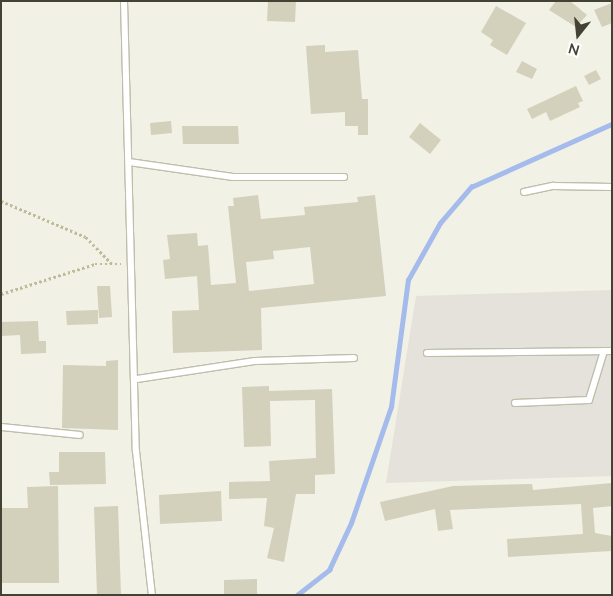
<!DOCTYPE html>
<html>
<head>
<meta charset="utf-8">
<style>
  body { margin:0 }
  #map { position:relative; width:613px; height:596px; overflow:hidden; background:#f2f1e5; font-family:Lato,sans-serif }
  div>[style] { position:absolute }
  .industrial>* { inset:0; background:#e4e2da }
  .stream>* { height:4.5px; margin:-2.25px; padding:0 2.25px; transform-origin:2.25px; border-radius:2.25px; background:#a4bbec }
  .building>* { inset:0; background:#d3d0bb }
  .path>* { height:2.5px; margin-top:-1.25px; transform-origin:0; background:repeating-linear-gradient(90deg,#bebb9a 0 2.5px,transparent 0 5px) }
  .roads { filter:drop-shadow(1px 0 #bfbeab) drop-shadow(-1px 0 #bfbeab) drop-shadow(0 1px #bfbeab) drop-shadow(0 -1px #bfbeab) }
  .service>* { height:6px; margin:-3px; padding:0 3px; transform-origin:3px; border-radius:3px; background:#fff }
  span { translate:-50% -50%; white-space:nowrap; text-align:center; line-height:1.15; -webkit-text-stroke:5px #fff; paint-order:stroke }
  .frame { position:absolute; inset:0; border:2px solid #444235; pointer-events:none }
  .north { position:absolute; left:553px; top:10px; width:50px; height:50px; -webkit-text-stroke:4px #fff; paint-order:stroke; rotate:196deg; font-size:14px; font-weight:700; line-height:20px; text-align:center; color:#444235 }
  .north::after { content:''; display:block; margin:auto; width:18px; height:22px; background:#444235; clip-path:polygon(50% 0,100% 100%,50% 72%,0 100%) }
</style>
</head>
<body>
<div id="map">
  <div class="industrial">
    <div style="clip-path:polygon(612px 290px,612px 476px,386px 483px,416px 296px)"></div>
  </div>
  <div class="stream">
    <div style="left:297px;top:595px;width:41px;rotate:-38deg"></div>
    <div style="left:329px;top:570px;width:52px;rotate:-64.9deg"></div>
    <div style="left:351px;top:523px;width:123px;rotate:-71deg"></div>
    <div style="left:391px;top:407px;width:128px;rotate:-82.4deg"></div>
    <div style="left:408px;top:280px;width:65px;rotate:-60.7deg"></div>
    <div style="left:440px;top:223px;width:48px;rotate:-49.3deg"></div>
    <div style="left:471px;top:187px;width:154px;rotate:-24.1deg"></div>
  </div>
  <div class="building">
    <div style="clip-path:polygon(268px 1px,296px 1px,295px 22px,267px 21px)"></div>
    <div style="clip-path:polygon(556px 1px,570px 1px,587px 15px,576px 27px,549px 10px)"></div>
    <div style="clip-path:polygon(612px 3px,612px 23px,602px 27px,594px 10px)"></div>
    <div style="clip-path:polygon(496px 6px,526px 23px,507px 55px,490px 45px,493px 40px,481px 32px)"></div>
    <div style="clip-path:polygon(325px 45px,325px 52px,358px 50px,362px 99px,368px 99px,368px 135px,358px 135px,358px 126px,345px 126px,345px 112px,311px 114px,306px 46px)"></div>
    <div style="clip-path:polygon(522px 61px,537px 69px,532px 79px,516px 72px)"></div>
    <div style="clip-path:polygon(596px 70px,601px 79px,589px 85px,584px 76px)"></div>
    <div style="clip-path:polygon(576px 86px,583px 101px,578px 103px,580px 107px,550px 121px,546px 112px,532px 119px,527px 109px)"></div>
    <div style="clip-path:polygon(171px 121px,172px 133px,151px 135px,150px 123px)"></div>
    <div style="clip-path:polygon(420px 123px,441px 140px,430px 154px,409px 137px)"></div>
    <div style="clip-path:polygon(182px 126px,238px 126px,239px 144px,183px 144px)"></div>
    <div style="clip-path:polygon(evenodd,258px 195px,261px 219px,305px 215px,304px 207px,358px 202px,357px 197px,375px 195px,386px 296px,261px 308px,262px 350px,173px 353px,172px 311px,199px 310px,197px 276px,165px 279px,163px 260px,170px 259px,167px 235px,197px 233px,198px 246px,208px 245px,211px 285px,236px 283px,228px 206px,234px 206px,233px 198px,258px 195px,310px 247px,314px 284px,249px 291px,246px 262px,274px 259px,273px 251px,310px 247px)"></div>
    <div style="clip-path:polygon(97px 286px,110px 286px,112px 317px,99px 318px)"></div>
    <div style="clip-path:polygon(98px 310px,98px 324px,67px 325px,66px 311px)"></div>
    <div style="clip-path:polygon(38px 321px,39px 341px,46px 341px,46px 353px,21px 354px,20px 335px,1px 336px,1px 322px)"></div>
    <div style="clip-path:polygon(118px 360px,118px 430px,62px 428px,63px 365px,106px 366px,106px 361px)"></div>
    <div style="clip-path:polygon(269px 386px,269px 391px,332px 389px,335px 474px,315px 475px,315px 494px,296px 494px,284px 562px,267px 558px,274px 528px,264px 526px,267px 498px,229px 499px,229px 482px,270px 481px,269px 461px,316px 458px,315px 400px,270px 401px,271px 446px,244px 447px,242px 387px)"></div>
    <div style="clip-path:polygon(59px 452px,105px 452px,106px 484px,50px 485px,49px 472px,59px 472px)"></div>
    <div style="clip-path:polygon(612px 483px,612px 506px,593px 508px,595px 533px,612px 536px,612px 551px,508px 557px,507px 539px,583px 534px,581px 504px,450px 510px,453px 529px,438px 531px,435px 509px,385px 521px,380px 502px,453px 486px,532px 484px,533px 490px)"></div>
    <div style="clip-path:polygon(58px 486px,59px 583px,1px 583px,1px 508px,28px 508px,27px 487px)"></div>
    <div style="clip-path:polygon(221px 491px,222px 521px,160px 524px,159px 495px)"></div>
    <div style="clip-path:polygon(118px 506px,121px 595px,97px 595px,94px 507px)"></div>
    <div style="clip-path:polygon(257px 579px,257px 594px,224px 594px,224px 580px)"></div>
  </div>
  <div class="path">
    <div style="left:1px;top:201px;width:92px;rotate:23deg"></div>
    <div style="left:86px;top:237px;width:37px;rotate:46deg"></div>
    <div style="left:1px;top:294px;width:99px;rotate:-17.7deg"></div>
    <div style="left:95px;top:264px;width:26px"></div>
  </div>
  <div class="roads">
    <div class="service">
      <div style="left:124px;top:1px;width:450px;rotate:88.5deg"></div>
      <div style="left:136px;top:451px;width:145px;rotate:83.7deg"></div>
      <div style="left:129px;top:162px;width:105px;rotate:8.2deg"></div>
      <div style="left:233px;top:177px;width:111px"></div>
      <div style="left:524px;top:192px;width:30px;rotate:-12deg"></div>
      <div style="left:553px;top:186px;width:59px;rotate:1deg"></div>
      <div style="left:427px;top:353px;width:185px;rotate:-0.6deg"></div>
      <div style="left:137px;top:379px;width:119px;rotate:-8.7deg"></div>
      <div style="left:255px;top:361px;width:99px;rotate:-1.7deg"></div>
      <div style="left:515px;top:403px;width:74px;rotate:-2.3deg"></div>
      <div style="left:589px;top:400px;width:51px;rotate:-73deg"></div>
      <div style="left:1px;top:427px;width:79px;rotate:5.8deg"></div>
    </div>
  </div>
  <div class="frame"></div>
  <div class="north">N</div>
</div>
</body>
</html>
